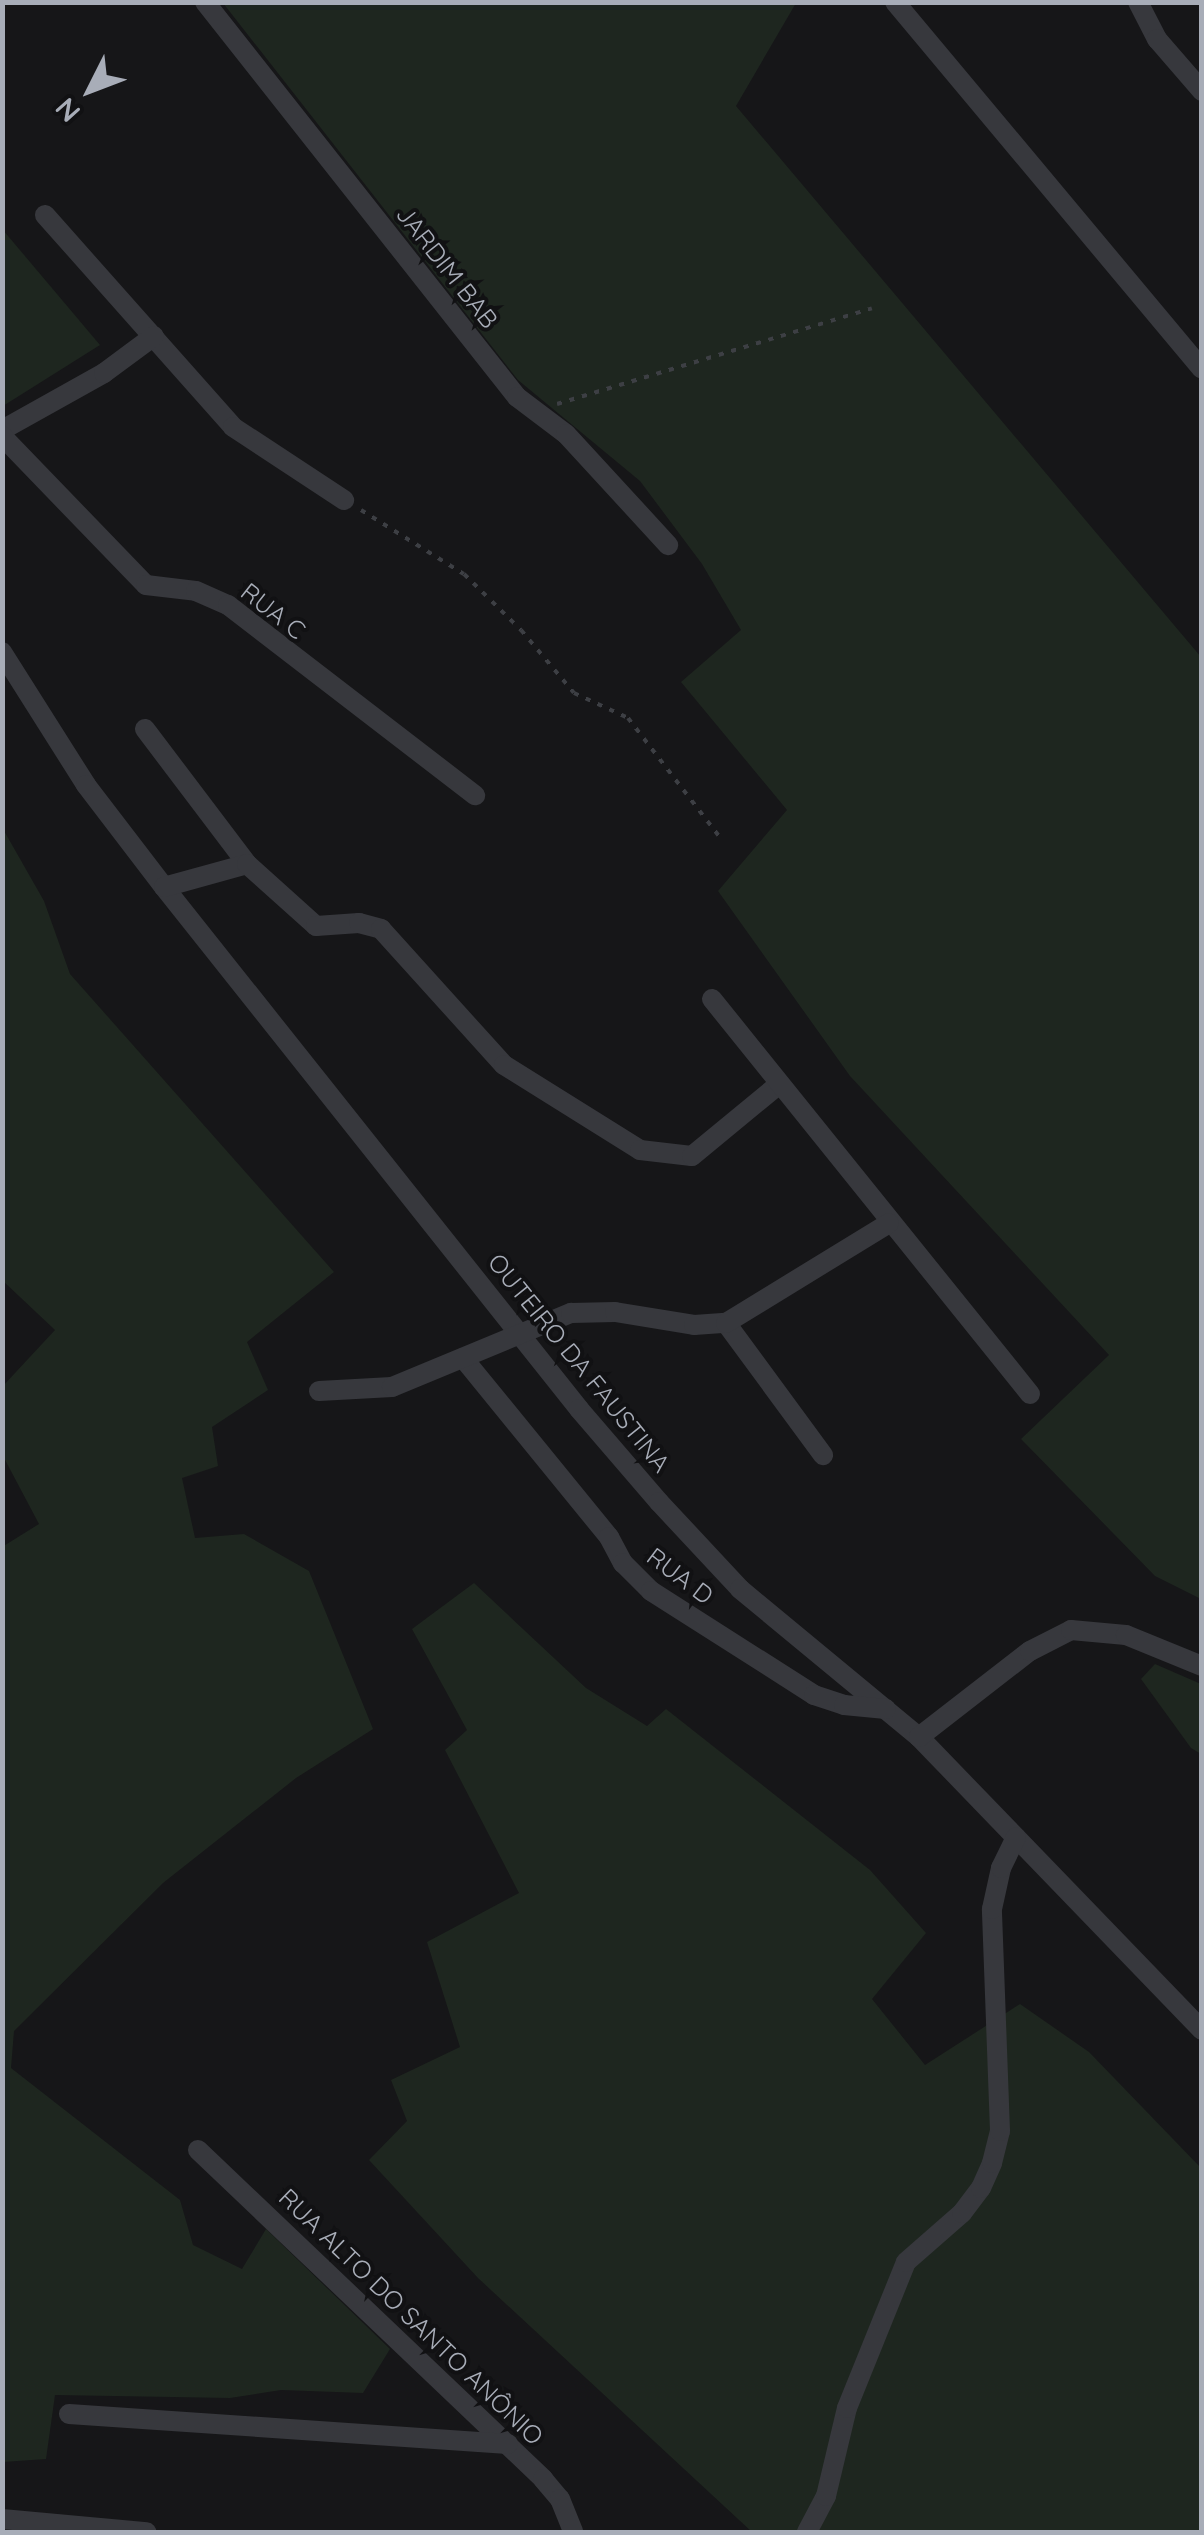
<!DOCTYPE html>
<html>
<head>
<meta charset="utf-8">
<style>
	body { margin:0 }
	#map { position:relative; width:1204px; height:2535px; overflow:hidden; background:#161618; font-family:Quicksand,sans-serif }
	div>[style] { position:absolute }
	.green>* { inset:0; background:#1e261f }
	.path>* { height:4px; margin-top:-2px; transform-origin:0; background:repeating-linear-gradient(90deg,#3d3f44 0 5px,transparent 0 13px) }
	.minor>* { height:20px; margin:-10px; padding:0 10px; transform-origin:10px; border-radius:10px; background:#37383d }
	span { translate:-50% -50%; white-space:nowrap; text-align:center; line-height:1.15; -webkit-text-stroke:8px #111113; paint-order:stroke }
	.street-label { font-size:25px; color:#a8adb8 }
	.frame { position:absolute; inset:0; border:5px solid #a8adb8; pointer-events:none }
	.north { position:absolute; left:40px; top:40px; width:100px; height:100px; -webkit-text-stroke:8px #111113; paint-order:stroke; rotate:228deg; font-size:28px; font-weight:700; line-height:40px; text-align:center; color:#a8adb8 }
	.north::after { content:''; display:block; margin:auto; width:35px; height:45px; background:#a8adb8; clip-path:polygon(50% 0,100% 100%,50% 72%,0 100%) }
</style>
</head>
<body>
<div id="map">
	<div class="green">
		<i style="clip-path:polygon(223px 3px,796px 3px,736px 106px,1201px 657px,1201px 1599px,1155px 1576px,1021px 1439px,1109px 1355px,850px 1076px,718px 891px,787px 810px,681px 682px,741px 630px,702px 564px,640px 481px,518px 380px)"></i>
		<i style="clip-path:polygon(3px 230px,100px 345px,3px 406px,2px 406px)"></i>
		<i style="clip-path:polygon(3px 829px,44px 901px,70px 974px,334px 1272px,247px 1342px,268px 1390px,212px 1427px,218px 1466px,182px 1478px,195px 1538px,244px 1534px,309px 1571px,373px 1729px,296px 1778px,163px 1883px,14px 2031px,11px 2068px,180px 2200px,193px 2245px,242px 2269px,266px 2229px,390px 2349px,363px 2393px,281px 2390px,230px 2398px,55px 2395px,46px 2459px,3px 2462px,2px 1547px,39px 1524px,3px 1456px,2px 1387px,55px 1330px,3px 1281px)"></i>
		<i style="clip-path:polygon(474px 1583px,586px 1688px,647px 1726px,666px 1709px,870px 1870px,926px 1933px,872px 1999px,925px 2065px,1020px 2004px,1089px 2052px,1201px 2168px,1201px 2532px,752px 2532px,478px 2278px,369px 2160px,407px 2121px,391px 2080px,460px 2047px,427px 1942px,519px 1893px,445px 1750px,467px 1730px,412px 1629px)"></i>
		<i style="clip-path:polygon(1155px 1664px,1201px 1684px,1201px 1754px,1191px 1748px,1141px 1679px)"></i>
	</div>
	<div class="path">
		<i style="left:557px;top:404px;width:329px;rotate:-16.9deg"></i>
		<i style="left:361px;top:510px;width:121px;rotate:31.9deg"></i>
		<i style="left:464px;top:574px;width:80px;rotate:44.5deg"></i>
		<i style="left:521px;top:630px;width:82px;rotate:49.9deg"></i>
		<i style="left:574px;top:693px;width:60px;rotate:24.8deg"></i>
		<i style="left:628px;top:718px;width:154px;rotate:52.4deg"></i>
	</div>
	<div class="minor">
		<i style="left:205px;top:2px;width:503px;rotate:51.7deg"></i>
		<i style="left:517px;top:397px;width:61px;rotate:37.1deg"></i>
		<i style="left:566px;top:434px;width:151px;rotate:47.4deg"></i>
		<i style="left:895px;top:2px;width:478px;rotate:50.1deg"></i>
		<i style="left:1138px;top:2px;width:42px;rotate:62.8deg"></i>
		<i style="left:1157px;top:39px;width:69px;rotate:49.1deg"></i>
		<i style="left:45px;top:215px;width:283px;rotate:48.4deg"></i>
		<i style="left:233px;top:427px;width:133px;rotate:33.3deg"></i>
		<i style="left:2px;top:430px;width:117px;rotate:-29.2deg"></i>
		<i style="left:104px;top:373px;width:62px;rotate:-36.5deg"></i>
		<i style="left:2px;top:436px;width:207px;rotate:46deg"></i>
		<i style="left:146px;top:585px;width:50px;rotate:6.8deg"></i>
		<i style="left:196px;top:591px;width:35px;rotate:24deg"></i>
		<i style="left:228px;top:605px;width:312px;rotate:37.6deg"></i>
		<i style="left:2px;top:652px;width:157px;rotate:57.7deg"></i>
		<i style="left:86px;top:785px;width:128px;rotate:52.6deg"></i>
		<i style="left:164px;top:887px;width:667px;rotate:51.51deg"></i>
		<i style="left:579px;top:1409px;width:123px;rotate:49.3deg"></i>
		<i style="left:659px;top:1502px;width:119px;rotate:47deg"></i>
		<i style="left:740px;top:1589px;width:232px;rotate:39.6deg"></i>
		<i style="left:919px;top:1737px;width:407px;rotate:46deg"></i>
		<i style="left:145px;top:729px;width:169px;rotate:52.9deg"></i>
		<i style="left:164px;top:887px;width:86px;rotate:-15.5deg"></i>
		<i style="left:247px;top:864px;width:93px;rotate:41.9deg"></i>
		<i style="left:316px;top:926px;width:43px;rotate:-4deg"></i>
		<i style="left:359px;top:923px;width:23px;rotate:15deg"></i>
		<i style="left:381px;top:929px;width:183px;rotate:47.9deg"></i>
		<i style="left:504px;top:1065px;width:160px;rotate:32deg"></i>
		<i style="left:640px;top:1150px;width:52px;rotate:6.6deg"></i>
		<i style="left:692px;top:1156px;width:112px;rotate:-39.5deg"></i>
		<i style="left:712px;top:999px;width:507px;rotate:51.16deg"></i>
		<i style="left:726px;top:1323px;width:164px;rotate:53.7deg"></i>
		<i style="left:463px;top:1358px;width:231px;rotate:50.8deg"></i>
		<i style="left:609px;top:1537px;width:30px;rotate:62deg"></i>
		<i style="left:623px;top:1563px;width:40px;rotate:45deg"></i>
		<i style="left:651px;top:1591px;width:193px;rotate:32.5deg"></i>
		<i style="left:814px;top:1695px;width:32px;rotate:18deg"></i>
		<i style="left:844px;top:1705px;width:42px;rotate:5.4deg"></i>
		<i style="left:319px;top:1391px;width:73px;rotate:-3.1deg"></i>
		<i style="left:392px;top:1387px;width:194px;rotate:-22.5deg"></i>
		<i style="left:571px;top:1313px;width:44px;rotate:-1.3deg"></i>
		<i style="left:615px;top:1312px;width:80px;rotate:9.3deg"></i>
		<i style="left:694px;top:1325px;width:32px;rotate:-4deg"></i>
		<i style="left:726px;top:1323px;width:191px;rotate:-31.5deg"></i>
		<i style="left:919px;top:1737px;width:140px;rotate:-37.8deg"></i>
		<i style="left:1030px;top:1651px;width:46px;rotate:-27.1deg"></i>
		<i style="left:1071px;top:1630px;width:55px;rotate:5.2deg"></i>
		<i style="left:1126px;top:1635px;width:82px;rotate:22.2deg"></i>
		<i style="left:198px;top:2150px;width:477px;rotate:43.6deg"></i>
		<i style="left:543px;top:2479px;width:26px;rotate:50deg"></i>
		<i style="left:560px;top:2499px;width:35px;rotate:68deg"></i>
		<i style="left:69px;top:2414px;width:440px;rotate:3.9deg"></i>
		<i style="left:2px;top:2519px;width:145px;rotate:5.2deg"></i>
		<i style="left:807px;top:2532px;width:41px;rotate:-62.2deg"></i>
		<i style="left:826px;top:2496px;width:90px;rotate:-76.6deg"></i>
		<i style="left:847px;top:2408px;width:157px;rotate:-68deg"></i>
		<i style="left:906px;top:2262px;width:74px;rotate:-41.2deg"></i>
		<i style="left:962px;top:2213px;width:31px;rotate:-53deg"></i>
		<i style="left:981px;top:2188px;width:27px;rotate:-66deg"></i>
		<i style="left:992px;top:2163px;width:33px;rotate:-76deg"></i>
		<i style="left:1000px;top:2131px;width:222px;rotate:-92.1deg"></i>
		<i style="left:992px;top:1909px;width:42px;rotate:-77.6deg"></i>
		<i style="left:1001px;top:1868px;width:34px;rotate:-64deg"></i>
	</div>
	<div class="street-label">
		<span style="left:447px;top:267px;rotate:52deg">JARDIM BAB</span>
		<span style="left:273px;top:611px;rotate:38deg">RUA C</span>
		<span style="left:579px;top:1363px;rotate:51deg">OUTEIRO DA FAUSTINA</span>
		<span style="left:680px;top:1576px;rotate:37deg">RUA D</span>
		<span style="left:411px;top:2317px;rotate:44deg">RUA ALTO DO SANTO ANÔNIO</span>
	</div>
	<div class="frame"></div>
	<div class="north">N</div>
</div>
</body>
</html>
